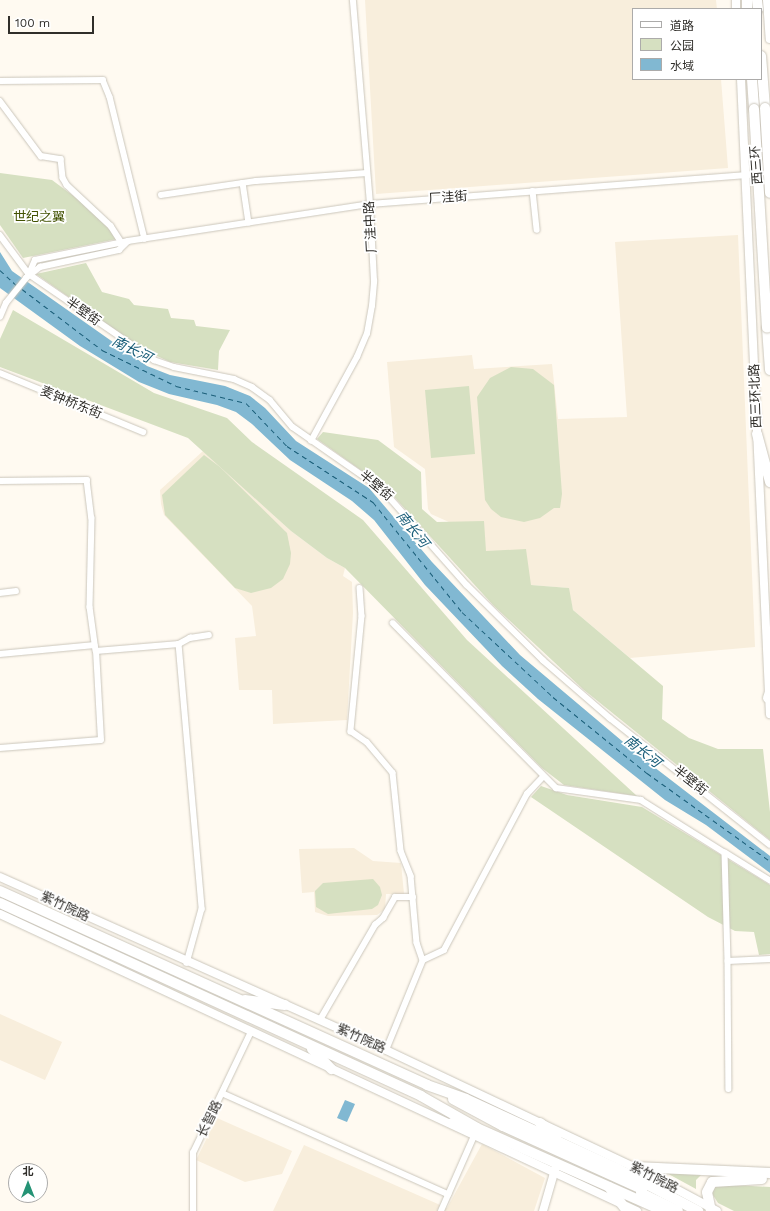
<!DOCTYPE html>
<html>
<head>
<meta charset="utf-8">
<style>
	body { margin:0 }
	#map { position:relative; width:770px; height:1211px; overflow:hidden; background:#fffaf1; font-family:"Work Sans","Noto Sans SC",sans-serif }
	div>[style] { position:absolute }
	.built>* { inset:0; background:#f8eedc }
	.green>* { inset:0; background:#d6e0c1 }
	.water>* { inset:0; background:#81b8d2 }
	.ferry>* { height:1px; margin-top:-0.5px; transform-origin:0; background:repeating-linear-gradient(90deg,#1a5e79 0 5px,transparent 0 9px) }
	.roads { filter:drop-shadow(0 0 1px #cbc6bb) drop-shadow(0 0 1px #cbc6bb) }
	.street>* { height:5.5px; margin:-2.75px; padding:0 2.75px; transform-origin:2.75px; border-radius:2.75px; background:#fff }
	.secondary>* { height:8px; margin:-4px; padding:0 4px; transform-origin:4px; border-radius:4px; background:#fff }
	.highway>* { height:10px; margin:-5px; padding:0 5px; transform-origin:5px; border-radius:5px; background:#fff }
	.bridges { filter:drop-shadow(0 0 1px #cbc6bb) drop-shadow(0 0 1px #cbc6bb) }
	.highway-bridge>* { height:10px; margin:-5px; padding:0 5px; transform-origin:5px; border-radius:5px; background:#fff }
	span { translate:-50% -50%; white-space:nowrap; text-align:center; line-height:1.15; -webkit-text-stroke:3.5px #fff; paint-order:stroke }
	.street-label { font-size:13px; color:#302e2a }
	.park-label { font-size:13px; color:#425202 }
	.water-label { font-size:14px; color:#1a5e79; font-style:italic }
	.legend { position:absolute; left:632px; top:8px; width:130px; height:72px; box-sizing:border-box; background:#fff; border:1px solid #acabaa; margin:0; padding:5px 7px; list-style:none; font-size:12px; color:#302e2a }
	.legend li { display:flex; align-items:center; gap:8px; height:20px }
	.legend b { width:20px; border:1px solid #acabaa }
	.north { position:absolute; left:8px; top:1163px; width:40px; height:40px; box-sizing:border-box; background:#fff; border:1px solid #acabaa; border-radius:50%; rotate:0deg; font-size:11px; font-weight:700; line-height:16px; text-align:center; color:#302e2a }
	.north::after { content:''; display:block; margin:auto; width:14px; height:18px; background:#249375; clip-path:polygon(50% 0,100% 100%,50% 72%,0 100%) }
	.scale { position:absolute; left:8px; top:16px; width:86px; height:18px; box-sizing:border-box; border:2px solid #302e2a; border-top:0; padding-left:5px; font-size:12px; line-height:14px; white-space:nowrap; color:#302e2a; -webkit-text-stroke:3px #fff; paint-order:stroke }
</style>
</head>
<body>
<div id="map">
	<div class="built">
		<i style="clip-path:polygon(365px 0,716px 0,717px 9px,633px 9px,633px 79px,721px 79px,728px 168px,376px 194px)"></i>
		<i style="clip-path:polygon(738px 235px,755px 647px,630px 658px,573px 610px,568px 588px,531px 585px,486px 551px,459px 522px,449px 522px,431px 514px,428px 509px,425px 469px,394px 447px,387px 362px,472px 355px,474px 369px,552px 364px,558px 419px,627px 417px,615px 242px)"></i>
		<i style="clip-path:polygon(203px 451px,291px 531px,327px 558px,345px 568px,343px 576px,352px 582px,353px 613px,347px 720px,273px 724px,272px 690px,239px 690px,235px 638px,256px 636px,252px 606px,164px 515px,161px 504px,160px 490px)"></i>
		<i style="clip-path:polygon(354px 848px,373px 861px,401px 863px,404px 894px,386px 894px,385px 909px,377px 915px,328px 916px,315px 912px,314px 892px,302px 893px,299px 849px)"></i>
		<i style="clip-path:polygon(0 1014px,62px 1042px,45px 1080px,0 1060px)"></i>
		<i style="clip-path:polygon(217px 1118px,292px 1151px,282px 1174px,245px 1182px,196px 1160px)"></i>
		<i style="clip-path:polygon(482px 1144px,545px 1178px,534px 1211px,273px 1211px,304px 1145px,447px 1208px)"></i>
	</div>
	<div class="green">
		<i style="clip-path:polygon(0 173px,52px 180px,114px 226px,117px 239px,23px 258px,0 225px)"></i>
		<i style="clip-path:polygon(86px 263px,102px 292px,129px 299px,134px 305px,168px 309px,171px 318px,194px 320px,196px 326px,230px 330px,219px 351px,218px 370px,170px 362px,144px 350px,36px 274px)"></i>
		<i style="clip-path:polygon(13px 310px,154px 393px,227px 418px,252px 442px,363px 520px,467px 640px,637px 796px,564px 785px,542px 768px,345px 568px,327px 558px,291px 531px,188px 438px,0 367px,0 339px)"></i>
		<i style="clip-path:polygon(511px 367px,533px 369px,554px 385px,562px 494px,560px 508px,554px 508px,540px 518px,524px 522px,501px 517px,491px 509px,485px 500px,477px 397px,490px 378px)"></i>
		<i style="clip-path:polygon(469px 386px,475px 454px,431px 458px,425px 390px)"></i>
		<i style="clip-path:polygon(323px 432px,378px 440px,421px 472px,422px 509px,437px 522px,484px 521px,486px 551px,526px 549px,531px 585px,569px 588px,573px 610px,663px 686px,662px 719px,689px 738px,718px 749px,763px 749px,770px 812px,770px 840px,584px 690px,493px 605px,386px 488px,317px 439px)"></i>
		<i style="clip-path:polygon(204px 455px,220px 467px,287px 533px,291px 553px,290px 564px,283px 579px,271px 588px,251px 593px,235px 588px,165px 515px,162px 495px)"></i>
		<i style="clip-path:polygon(541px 786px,567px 795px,642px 807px,770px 885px,770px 954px,759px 955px,754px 932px,735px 931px,708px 917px,531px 797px)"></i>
		<i style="clip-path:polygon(373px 879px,380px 887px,382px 895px,378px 905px,372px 909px,328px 914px,316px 907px,315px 891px,323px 883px)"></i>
		<i style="clip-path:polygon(663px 1171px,702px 1174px,696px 1180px,696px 1189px)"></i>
		<i style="clip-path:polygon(718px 1184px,770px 1187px,770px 1211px,734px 1211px,718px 1203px,711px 1192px)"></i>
	</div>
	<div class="water">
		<i style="clip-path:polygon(0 252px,12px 271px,147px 366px,170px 375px,225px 386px,250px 396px,265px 408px,296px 441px,369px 488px,432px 562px,520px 655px,641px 757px,770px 856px,770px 873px,706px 825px,665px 800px,538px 699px,502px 666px,425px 585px,374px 520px,352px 501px,290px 460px,252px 424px,236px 412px,217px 405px,169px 394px,139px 382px,80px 346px,0 288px)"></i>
		<i style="clip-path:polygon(345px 1100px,355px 1104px,347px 1122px,337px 1118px)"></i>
	</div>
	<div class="ferry">
		<i style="left:0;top:270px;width:23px;rotate:43deg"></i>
		<i style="left:22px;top:289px;width:101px;rotate:37.3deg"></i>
		<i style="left:102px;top:350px;width:82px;rotate:25.9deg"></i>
		<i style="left:176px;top:386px;width:72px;rotate:13.7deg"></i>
		<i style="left:246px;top:403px;width:59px;rotate:46.4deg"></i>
		<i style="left:287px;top:446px;width:103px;rotate:33.1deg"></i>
		<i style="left:373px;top:502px;width:141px;rotate:51deg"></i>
		<i style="left:462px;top:612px;width:125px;rotate:43deg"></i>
		<i style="left:553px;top:697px;width:121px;rotate:39deg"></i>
		<i style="left:647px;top:773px;width:151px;rotate:35.6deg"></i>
	</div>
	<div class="roads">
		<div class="street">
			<i style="left:0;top:81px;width:103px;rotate:-0.6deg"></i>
			<i style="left:103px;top:80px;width:18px;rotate:68deg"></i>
			<i style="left:110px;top:97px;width:146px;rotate:76.2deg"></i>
			<i style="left:0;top:101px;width:69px;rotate:53.3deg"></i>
			<i style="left:41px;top:156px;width:20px;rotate:9deg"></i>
			<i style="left:61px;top:159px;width:19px;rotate:84deg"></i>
			<i style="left:63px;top:178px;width:8px;rotate:60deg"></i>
			<i style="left:67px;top:185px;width:60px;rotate:43deg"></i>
			<i style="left:111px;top:226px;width:20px;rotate:57deg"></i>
			<i style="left:243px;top:183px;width:40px;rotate:81.5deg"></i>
			<i style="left:533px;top:191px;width:39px;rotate:84deg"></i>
			<i style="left:161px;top:195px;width:96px;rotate:-8.4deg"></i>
			<i style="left:256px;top:181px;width:111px;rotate:-4.1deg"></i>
			<i style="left:0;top:235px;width:49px;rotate:53.4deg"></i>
			<i style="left:29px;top:274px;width:152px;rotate:34.5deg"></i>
			<i style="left:154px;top:360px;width:21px;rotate:19deg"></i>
			<i style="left:174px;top:367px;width:61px;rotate:11.3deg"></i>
			<i style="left:234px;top:379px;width:20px;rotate:24deg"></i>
			<i style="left:252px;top:387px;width:22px;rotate:36deg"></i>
			<i style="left:270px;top:400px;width:35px;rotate:50deg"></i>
			<i style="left:293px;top:427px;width:108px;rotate:34.9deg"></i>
			<i style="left:382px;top:489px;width:128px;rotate:48.5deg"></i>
			<i style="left:467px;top:585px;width:107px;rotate:44.6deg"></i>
			<i style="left:543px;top:660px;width:89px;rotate:40.9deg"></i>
			<i style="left:610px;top:718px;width:204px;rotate:38.4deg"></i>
			<i style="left:29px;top:274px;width:15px;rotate:-67deg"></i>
			<i style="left:35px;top:260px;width:95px;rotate:-11.5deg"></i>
			<i style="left:128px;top:241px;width:245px;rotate:-8.7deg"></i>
			<i style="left:370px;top:204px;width:391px;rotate:-4.4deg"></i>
			<i style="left:0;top:317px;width:15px;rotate:-67deg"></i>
			<i style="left:6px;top:303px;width:32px;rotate:-51deg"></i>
			<i style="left:26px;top:278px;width:18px;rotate:-38deg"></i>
			<i style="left:40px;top:267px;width:81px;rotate:-12.1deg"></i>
			<i style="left:119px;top:250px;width:11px;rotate:-45deg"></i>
			<i style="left:0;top:373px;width:155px;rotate:22.4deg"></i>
			<i style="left:311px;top:441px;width:96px;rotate:-61.3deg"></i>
			<i style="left:357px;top:357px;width:25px;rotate:-67deg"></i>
			<i style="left:367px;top:334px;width:28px;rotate:-80deg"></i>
			<i style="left:372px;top:306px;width:25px;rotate:-85deg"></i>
			<i style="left:374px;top:281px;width:77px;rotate:-93deg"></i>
			<i style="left:370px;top:204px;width:205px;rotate:-94.8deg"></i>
			<i style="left:0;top:481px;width:87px;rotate:-0.7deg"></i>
			<i style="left:87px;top:480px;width:38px;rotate:83deg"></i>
			<i style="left:92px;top:518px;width:89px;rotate:91.3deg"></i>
			<i style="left:90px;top:607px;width:44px;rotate:82.2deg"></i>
			<i style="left:360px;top:588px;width:28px;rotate:86deg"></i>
			<i style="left:362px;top:616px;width:116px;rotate:95.5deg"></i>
			<i style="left:351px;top:731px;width:19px;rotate:35deg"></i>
			<i style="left:367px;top:742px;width:40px;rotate:50deg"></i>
			<i style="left:393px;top:773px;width:78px;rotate:84.1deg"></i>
			<i style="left:401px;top:851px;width:27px;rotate:68deg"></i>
			<i style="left:411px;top:876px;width:67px;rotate:84.9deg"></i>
			<i style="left:417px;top:943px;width:18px;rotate:71deg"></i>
			<i style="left:0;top:593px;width:16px;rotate:-7deg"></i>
			<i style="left:393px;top:623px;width:232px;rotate:45.3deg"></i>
			<i style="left:556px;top:788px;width:86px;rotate:8deg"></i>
			<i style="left:641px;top:800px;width:99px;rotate:32.2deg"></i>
			<i style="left:179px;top:644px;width:13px;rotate:-29deg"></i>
			<i style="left:190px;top:638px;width:19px;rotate:-9deg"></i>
			<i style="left:0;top:654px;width:95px;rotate:-5.4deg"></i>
			<i style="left:0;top:748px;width:101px;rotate:-4.5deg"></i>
			<i style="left:101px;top:740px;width:89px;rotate:-93.2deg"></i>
			<i style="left:96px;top:651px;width:83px;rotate:-4.8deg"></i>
			<i style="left:179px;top:644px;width:266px;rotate:85deg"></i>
			<i style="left:202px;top:909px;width:56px;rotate:105.5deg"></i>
			<i style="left:770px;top:881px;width:53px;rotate:-148.1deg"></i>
			<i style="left:725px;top:853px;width:108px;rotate:88.4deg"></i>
			<i style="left:728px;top:961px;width:42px;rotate:-2.7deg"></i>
			<i style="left:728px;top:961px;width:128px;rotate:89.6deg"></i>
			<i style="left:320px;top:1020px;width:110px;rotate:-59.9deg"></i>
			<i style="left:375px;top:925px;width:11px;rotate:-41deg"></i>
			<i style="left:383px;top:918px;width:24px;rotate:-60deg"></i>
			<i style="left:395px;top:897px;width:18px"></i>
			<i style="left:386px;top:1050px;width:97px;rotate:-67.7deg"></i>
			<i style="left:423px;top:960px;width:23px;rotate:-25deg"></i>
			<i style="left:444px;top:950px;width:177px;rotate:-62deg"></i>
			<i style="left:527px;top:794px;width:23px;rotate:-47deg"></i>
			<i style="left:222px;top:1093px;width:248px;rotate:24.1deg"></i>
			<i style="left:193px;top:1211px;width:58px;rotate:-90deg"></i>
			<i style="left:193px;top:1153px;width:134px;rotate:-64.4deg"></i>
			<i style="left:441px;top:1211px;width:84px;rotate:-66.2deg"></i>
		</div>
		<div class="secondary">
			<i style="left:736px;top:0;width:9px;rotate:90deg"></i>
			<i style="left:767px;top:0;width:39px;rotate:86deg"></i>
			<i style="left:741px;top:79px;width:636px;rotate:87.39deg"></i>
			<i style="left:0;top:877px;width:423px;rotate:24.1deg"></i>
			<i style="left:386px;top:1050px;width:290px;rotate:25.3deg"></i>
			<i style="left:648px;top:1174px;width:78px;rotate:28.2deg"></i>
			<i style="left:0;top:914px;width:703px;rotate:25deg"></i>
			<i style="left:543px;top:1211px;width:47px;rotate:-73.9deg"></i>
		</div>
		<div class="highway">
			<i style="left:747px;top:0;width:9px;rotate:90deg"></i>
			<i style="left:757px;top:0;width:9px;rotate:84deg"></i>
			<i style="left:761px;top:56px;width:52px;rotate:85.6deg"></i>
			<i style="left:752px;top:79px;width:30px;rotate:86deg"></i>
			<i style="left:767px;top:328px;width:42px;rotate:85.9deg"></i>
			<i style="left:757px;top:434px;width:50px;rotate:74.8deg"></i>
			<i style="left:768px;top:698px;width:6px;rotate:-72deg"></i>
			<i style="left:0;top:891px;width:469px;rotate:24.4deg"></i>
			<i style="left:427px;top:1085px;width:41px;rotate:19.7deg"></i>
			<i style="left:466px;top:1099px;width:165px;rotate:24.7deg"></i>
			<i style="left:616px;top:1168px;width:93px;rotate:27.7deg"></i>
			<i style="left:0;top:903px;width:463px;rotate:24.6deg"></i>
			<i style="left:421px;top:1096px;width:64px;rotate:29.7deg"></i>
			<i style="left:477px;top:1128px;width:204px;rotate:24deg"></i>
			<i style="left:245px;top:1000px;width:40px;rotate:7.1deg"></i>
			<i style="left:312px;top:1049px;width:28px;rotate:46deg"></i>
			<i style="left:453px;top:1099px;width:57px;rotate:28.4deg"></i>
			<i style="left:503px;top:1126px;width:153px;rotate:24.4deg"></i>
			<i style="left:452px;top:1123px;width:18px;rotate:9deg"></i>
			<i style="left:540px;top:1123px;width:21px;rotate:37deg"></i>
			<i style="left:635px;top:1167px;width:135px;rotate:2.5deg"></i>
			<i style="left:609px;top:1187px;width:30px;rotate:53deg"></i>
			<i style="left:641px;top:1193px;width:41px;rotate:25.9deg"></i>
			<i style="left:711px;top:1211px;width:19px;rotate:-102deg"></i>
			<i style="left:707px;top:1192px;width:11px;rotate:-63deg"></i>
			<i style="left:712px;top:1182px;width:50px;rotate:-3.4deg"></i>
		</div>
	</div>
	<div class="bridges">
		<div class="highway-bridge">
			<i style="left:765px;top:108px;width:85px;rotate:86.6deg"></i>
			<i style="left:754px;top:109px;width:219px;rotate:86.6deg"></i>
		</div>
	</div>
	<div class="street-label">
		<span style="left:757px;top:165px;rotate:-94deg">西三环</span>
		<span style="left:448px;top:198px;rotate:-4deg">厂洼街</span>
		<span style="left:371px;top:227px;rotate:-93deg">厂洼中路</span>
		<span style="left:83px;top:312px;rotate:35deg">半壁街</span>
		<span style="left:756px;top:396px;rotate:-92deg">西三环北路</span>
		<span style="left:71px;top:403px;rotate:22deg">麦钟桥东街</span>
		<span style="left:376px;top:486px;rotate:40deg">半壁街</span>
		<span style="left:690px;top:781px;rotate:38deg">半壁街</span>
		<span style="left:65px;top:907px;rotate:25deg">紫竹院路</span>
		<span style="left:361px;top:1039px;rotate:24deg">紫竹院路</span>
		<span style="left:210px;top:1119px;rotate:-64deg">长智路</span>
		<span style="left:654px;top:1178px;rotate:27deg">紫竹院路</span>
	</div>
	<div class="park-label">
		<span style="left:39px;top:217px">世纪之翼</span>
	</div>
	<div class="water-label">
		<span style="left:132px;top:349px;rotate:27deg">南长河</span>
		<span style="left:413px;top:529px;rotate:51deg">南长河</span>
		<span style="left:643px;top:751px;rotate:39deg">南长河</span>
	</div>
	<ul class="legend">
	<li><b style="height:5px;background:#fff"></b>道路</li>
	<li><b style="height:11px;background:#d6e0c1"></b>公园</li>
	<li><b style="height:11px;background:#81b8d2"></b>水域</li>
	</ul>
	<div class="north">北</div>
	<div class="scale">100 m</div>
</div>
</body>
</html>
